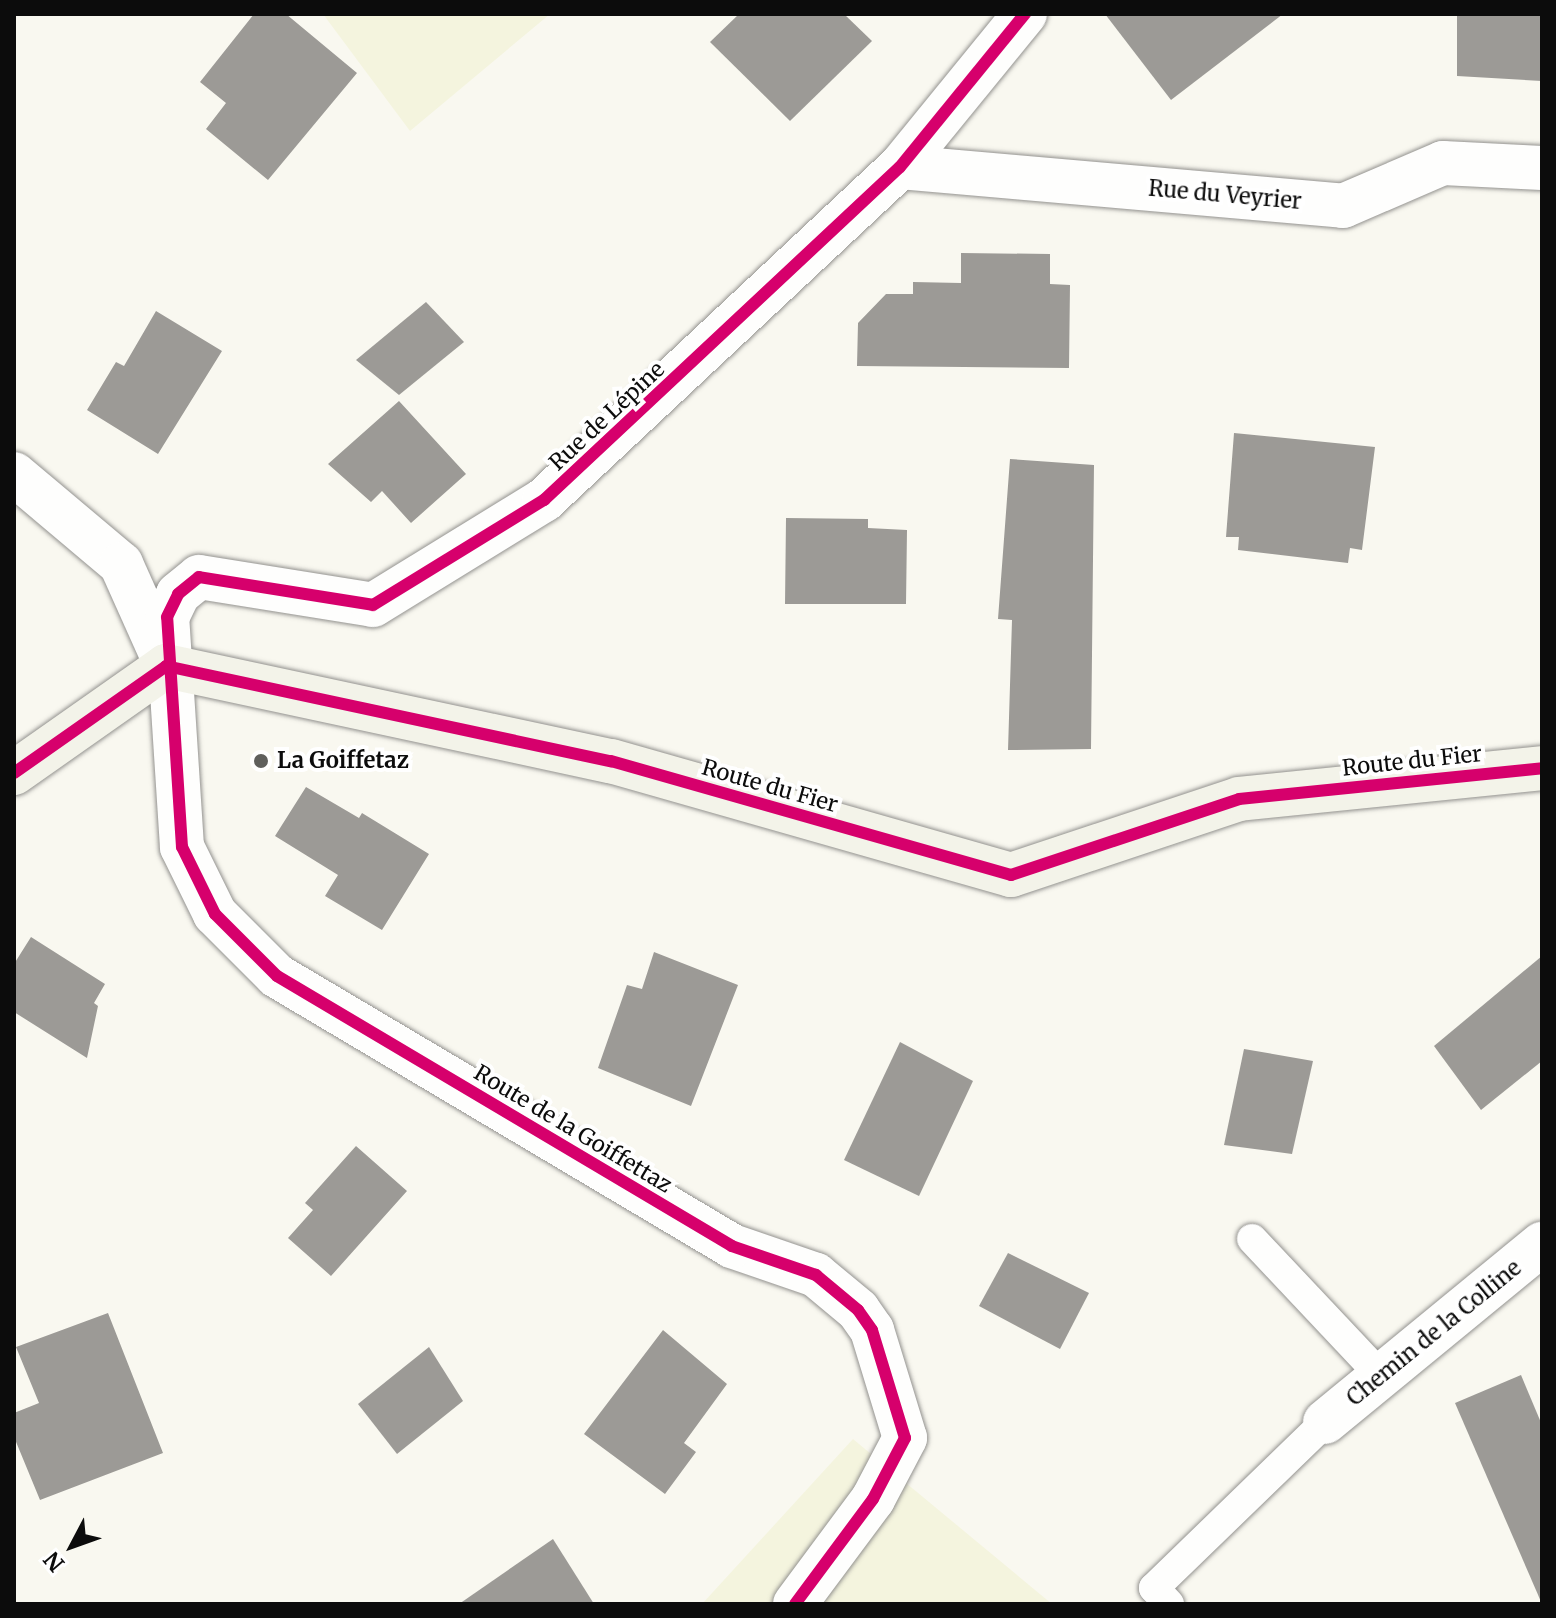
<!DOCTYPE html>
<html>
<head>
<meta charset="utf-8">
<style>
	body { margin:0 }
	#map { position:relative; width:1556px; height:1618px; overflow:hidden; background:#f9f8f0; font-family:Merriweather,serif }
	div>[style] { position:absolute }
	.farmland>* { inset:0; background:#f4f4de }
	.building>* { inset:0; background:#9c9a96 }
	.roads { filter:drop-shadow(0 0 2px #93928f) drop-shadow(0 0 2px #93928f) }
	.service>* { height:30px; margin:-15px; padding:0 15px; transform-origin:15px; border-radius:15px; background:#fefefd }
	.minor>* { height:44px; margin:-22px; padding:0 22px; transform-origin:22px; border-radius:22px; background:#fefefd }
	.secondary>* { height:44px; margin:-22px; padding:0 22px; transform-origin:22px; border-radius:22px; background:#f3f3e9 }
	.cycleway>* { height:12px; margin:-6px; padding:0 6px; transform-origin:6px; border-radius:6px; background:#d6006c }
	.dots>* { width:22px; height:22px; translate:-50% -50%; box-sizing:border-box; border:4px solid #fff; border-radius:50% }
	span { translate:-50% -50%; white-space:nowrap; text-align:center; line-height:1.15; -webkit-text-stroke:8px #fff; paint-order:stroke }
	.street-label { font-size:22px; color:#0c0c0c }
	.poi-label { font-size:22px; color:#0c0c0c; font-weight:700 }
	.left { translate:0 -50%; text-align:left }
	.frame { position:absolute; inset:0; border:16px solid #0c0c0c; pointer-events:none }
	.north { position:absolute; left:32px; top:1506px; width:80px; height:80px; -webkit-text-stroke:6px #fff; paint-order:stroke; rotate:229deg; font-size:22px; font-weight:700; line-height:32px; text-align:center; color:#0c0c0c }
	.north::after { content:''; display:block; margin:auto; width:28px; height:36px; background:#0c0c0c; clip-path:polygon(50% 0,100% 100%,50% 72%,0 100%) }
</style>
</head>
<body>
<div id="map">
	<div class="farmland">
		<i style="clip-path:polygon(323px 14px,550px 14px,410px 131px)"></i>
		<i style="clip-path:polygon(853px 1439px,1052px 1604px,702px 1604px)"></i>
	</div>
	<div class="building">
		<i style="clip-path:polygon(254px 14px,286px 14px,357px 73px,268px 180px,206px 129px,226px 103px,200px 82px)"></i>
		<i style="clip-path:polygon(739px 14px,844px 14px,872px 41px,790px 121px,710px 42px)"></i>
		<i style="clip-path:polygon(1105px 14px,1283px 14px,1171px 100px)"></i>
		<i style="clip-path:polygon(1457px 14px,1542px 14px,1542px 81px,1457px 76px)"></i>
		<i style="clip-path:polygon(961px 253px,1050px 254px,1050px 284px,1070px 285px,1069px 368px,857px 366px,858px 323px,886px 294px,913px 294px,913px 282px,961px 283px)"></i>
		<i style="clip-path:polygon(426px 302px,464px 342px,399px 395px,356px 360px)"></i>
		<i style="clip-path:polygon(156px 311px,222px 351px,158px 454px,87px 410px,116px 362px,124px 366px)"></i>
		<i style="clip-path:polygon(399px 401px,466px 474px,411px 523px,382px 491px,371px 502px,328px 464px)"></i>
		<i style="clip-path:polygon(1234px 433px,1375px 447px,1362px 550px,1350px 548px,1348px 563px,1238px 550px,1239px 537px,1226px 537px)"></i>
		<i style="clip-path:polygon(1010px 459px,1094px 465px,1091px 749px,1008px 750px,1012px 620px,998px 619px)"></i>
		<i style="clip-path:polygon(786px 518px,868px 519px,868px 528px,907px 530px,906px 604px,785px 604px)"></i>
		<i style="clip-path:polygon(306px 787px,359px 818px,362px 813px,429px 854px,382px 930px,325px 896px,338px 875px,275px 836px)"></i>
		<i style="clip-path:polygon(31px 937px,105px 984px,94px 1003px,98px 1006px,87px 1058px,14px 1012px,14px 964px)"></i>
		<i style="clip-path:polygon(654px 952px,738px 985px,691px 1106px,598px 1068px,627px 985px,642px 989px)"></i>
		<i style="clip-path:polygon(1542px 956px,1542px 1061px,1481px 1110px,1434px 1046px)"></i>
		<i style="clip-path:polygon(900px 1042px,973px 1081px,919px 1196px,844px 1160px)"></i>
		<i style="clip-path:polygon(1244px 1049px,1313px 1061px,1292px 1154px,1224px 1145px)"></i>
		<i style="clip-path:polygon(356px 1146px,407px 1191px,331px 1276px,288px 1238px,313px 1210px,305px 1203px)"></i>
		<i style="clip-path:polygon(1008px 1253px,1089px 1293px,1060px 1349px,979px 1306px)"></i>
		<i style="clip-path:polygon(108px 1313px,163px 1453px,40px 1500px,14px 1437px,14px 1413px,39px 1403px,16px 1347px)"></i>
		<i style="clip-path:polygon(663px 1330px,727px 1384px,684px 1443px,696px 1452px,665px 1494px,584px 1434px)"></i>
		<i style="clip-path:polygon(429px 1347px,463px 1401px,397px 1454px,358px 1404px)"></i>
		<i style="clip-path:polygon(1521px 1375px,1542px 1425px,1542px 1604px,1455px 1403px)"></i>
		<i style="clip-path:polygon(553px 1539px,594px 1604px,459px 1604px)"></i>
	</div>
	<div class="roads">
		<div class="service">
			<i style="left:1252px;top:1239px;width:188px;rotate:46.7deg"></i>
			<i style="left:1169px;top:1604px;width:22px;rotate:-133deg"></i>
			<i style="left:1154px;top:1588px;width:238px;rotate:-44.1deg"></i>
		</div>
		<div class="minor">
			<i style="left:900px;top:167px;width:445px;rotate:5deg"></i>
			<i style="left:1343px;top:206px;width:109px;rotate:-23.3deg"></i>
			<i style="left:1443px;top:163px;width:99px;rotate:2.9deg"></i>
			<i style="left:14px;top:474px;width:140px;rotate:40.1deg"></i>
			<i style="left:121px;top:564px;width:105px;rotate:65.9deg"></i>
			<i style="left:1325px;top:1422px;width:281px;rotate:-39.4deg"></i>
			<i style="left:795px;top:1604px;width:131px;rotate:-53.4deg"></i>
			<i style="left:873px;top:1499px;width:69px;rotate:-62.3deg"></i>
			<i style="left:905px;top:1438px;width:113px;rotate:-107deg"></i>
			<i style="left:872px;top:1330px;width:24px;rotate:-125deg"></i>
			<i style="left:858px;top:1310px;width:55px;rotate:-140.2deg"></i>
			<i style="left:816px;top:1275px;width:89px;rotate:-161deg"></i>
			<i style="left:732px;top:1246px;width:529px;rotate:-149.31deg"></i>
			<i style="left:277px;top:976px;width:88px;rotate:-135deg"></i>
			<i style="left:215px;top:914px;width:75px;rotate:-116.2deg"></i>
			<i style="left:182px;top:847px;width:230px;rotate:-93.7deg"></i>
			<i style="left:167px;top:617px;width:25px;rotate:-64deg"></i>
			<i style="left:178px;top:594px;width:27px;rotate:-39deg"></i>
			<i style="left:199px;top:577px;width:176px;rotate:9.1deg"></i>
			<i style="left:373px;top:605px;width:201px;rotate:-31.6deg"></i>
			<i style="left:544px;top:500px;width:487px;rotate:-43.1deg"></i>
			<i style="left:900px;top:167px;width:198px;rotate:-50.8deg"></i>
		</div>
		<div class="secondary">
			<i style="left:14px;top:773px;width:186px;rotate:-35.1deg"></i>
			<i style="left:166px;top:666px;width:455px;rotate:12.1deg"></i>
			<i style="left:611px;top:761px;width:416px;rotate:15.9deg"></i>
			<i style="left:1011px;top:875px;width:240px;rotate:-18.4deg"></i>
			<i style="left:1239px;top:799px;width:305px;rotate:-5.8deg"></i>
		</div>
	</div>
	<div class="cycleway">
		<i style="left:14px;top:773px;width:186px;rotate:-35.1deg"></i>
		<i style="left:166px;top:666px;width:455px;rotate:12.1deg"></i>
		<i style="left:611px;top:761px;width:416px;rotate:15.9deg"></i>
		<i style="left:1011px;top:875px;width:240px;rotate:-18.4deg"></i>
		<i style="left:1239px;top:799px;width:305px;rotate:-5.8deg"></i>
		<i style="left:795px;top:1604px;width:131px;rotate:-53.4deg"></i>
		<i style="left:873px;top:1499px;width:69px;rotate:-62.3deg"></i>
		<i style="left:905px;top:1438px;width:113px;rotate:-107deg"></i>
		<i style="left:872px;top:1330px;width:24px;rotate:-125deg"></i>
		<i style="left:858px;top:1310px;width:55px;rotate:-140.2deg"></i>
		<i style="left:816px;top:1275px;width:89px;rotate:-161deg"></i>
		<i style="left:732px;top:1246px;width:529px;rotate:-149.31deg"></i>
		<i style="left:277px;top:976px;width:88px;rotate:-135deg"></i>
		<i style="left:215px;top:914px;width:75px;rotate:-116.2deg"></i>
		<i style="left:182px;top:847px;width:230px;rotate:-93.7deg"></i>
		<i style="left:167px;top:617px;width:25px;rotate:-64deg"></i>
		<i style="left:178px;top:594px;width:27px;rotate:-39deg"></i>
		<i style="left:199px;top:577px;width:176px;rotate:9.1deg"></i>
		<i style="left:373px;top:605px;width:201px;rotate:-31.6deg"></i>
		<i style="left:544px;top:500px;width:487px;rotate:-43.1deg"></i>
		<i style="left:900px;top:167px;width:198px;rotate:-50.8deg"></i>
	</div>
	<div class="dots">
		<i style="left:261px;top:761px;background:#5f5f5c"></i>
	</div>
	<div class="street-label">
		<span style="left:1225px;top:195px;rotate:5deg">Rue du Veyrier</span>
		<span style="left:607px;top:416px;rotate:-43deg">Rue de Lépine</span>
		<span style="left:1412px;top:761px;rotate:-6deg">Route du Fier</span>
		<span style="left:770px;top:786px;rotate:16deg">Route du Fier</span>
		<span style="left:573px;top:1129px;rotate:31deg">Route de la Goiffettaz</span>
		<span style="left:1434px;top:1333px;rotate:-39deg">Chemin de la Colline</span>
	</div>
	<div class="poi-label">
		<span class="left" style="left:277px;top:761px">La Goiffetaz</span>
	</div>
	<div class="frame"></div>
	<div class="north">N</div>
</div>
</body>
</html>
